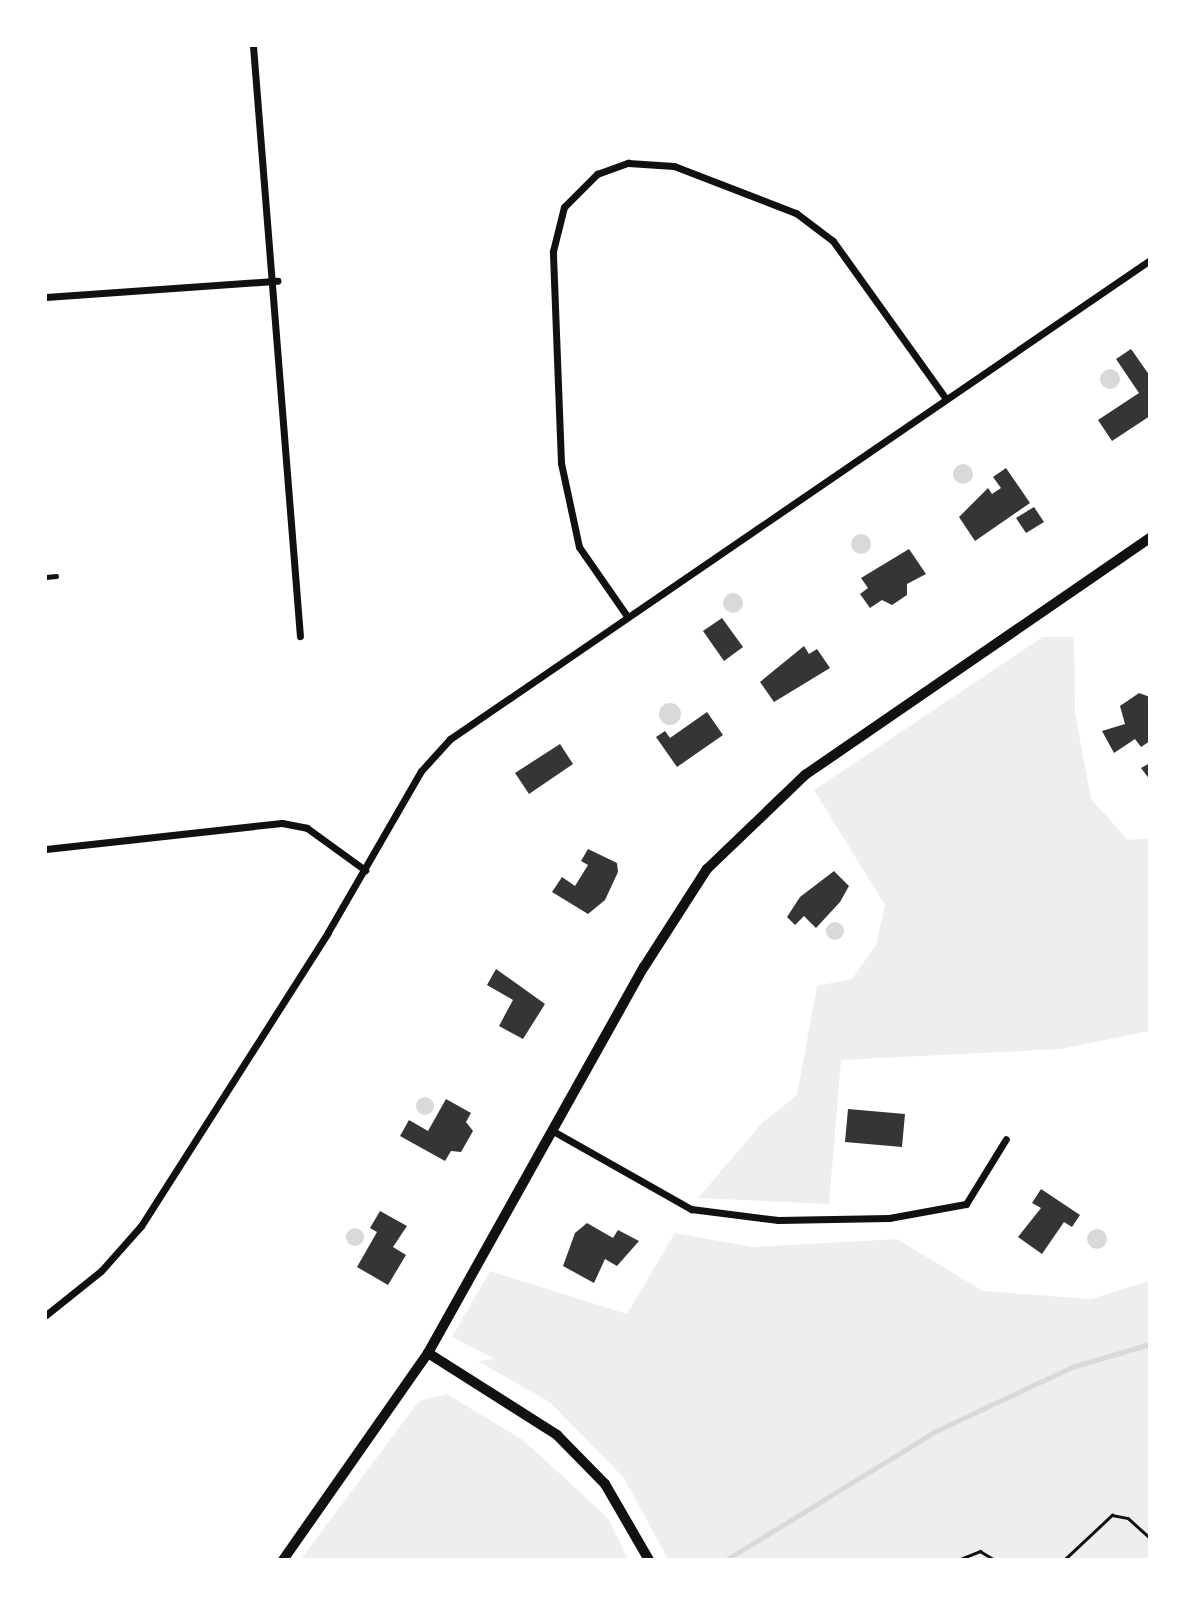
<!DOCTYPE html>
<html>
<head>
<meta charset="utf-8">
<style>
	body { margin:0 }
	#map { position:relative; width:1195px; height:1605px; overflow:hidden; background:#fff; font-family:Quicksand,sans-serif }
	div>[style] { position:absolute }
	.green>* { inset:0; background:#eee }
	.water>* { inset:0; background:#d9d9d9 }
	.round { border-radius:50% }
	.stream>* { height:4.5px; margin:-2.25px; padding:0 2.25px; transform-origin:2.25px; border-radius:2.25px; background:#d9d9d9 }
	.building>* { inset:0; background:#353535 }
	.path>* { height:2.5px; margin:-1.25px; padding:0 1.25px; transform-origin:1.25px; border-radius:1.25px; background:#111 }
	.service>* { height:4.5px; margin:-2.25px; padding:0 2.25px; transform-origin:2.25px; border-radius:2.25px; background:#111 }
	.minor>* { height:7px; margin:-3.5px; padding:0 3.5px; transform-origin:3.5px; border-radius:3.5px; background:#111 }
	.tertiary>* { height:10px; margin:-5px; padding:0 5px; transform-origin:5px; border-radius:5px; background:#111 }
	span { translate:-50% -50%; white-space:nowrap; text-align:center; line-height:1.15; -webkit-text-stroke:5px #fff; paint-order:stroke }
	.frame { position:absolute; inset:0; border:47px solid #fff; pointer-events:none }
</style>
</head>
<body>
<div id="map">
	<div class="green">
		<i style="clip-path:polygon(1043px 637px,1074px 637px,1075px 712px,1091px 799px,1128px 840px,1149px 838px,1149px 1031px,1061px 1049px,841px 1060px,829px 1204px,698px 1198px,762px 1123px,797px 1095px,817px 986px,852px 979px,876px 945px,885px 905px,814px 790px)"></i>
		<i style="clip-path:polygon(675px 1233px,753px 1247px,897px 1239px,983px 1291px,1091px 1299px,1149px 1281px,1149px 1559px,668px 1559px,624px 1478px,551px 1403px,478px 1361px,495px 1359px,452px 1337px,490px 1271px,627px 1314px)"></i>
		<i style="clip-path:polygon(447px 1394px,523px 1440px,607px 1517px,628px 1559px,301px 1559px,419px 1401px)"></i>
	</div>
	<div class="water">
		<i class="round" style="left:1100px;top:369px;width:20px;height:20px"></i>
		<i class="round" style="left:953px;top:464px;width:20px;height:20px"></i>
		<i class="round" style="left:851px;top:534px;width:20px;height:20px"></i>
		<i class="round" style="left:723px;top:593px;width:20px;height:20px"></i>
		<i class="round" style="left:659px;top:703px;width:22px;height:22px"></i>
		<i class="round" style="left:826px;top:922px;width:18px;height:18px"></i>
		<i class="round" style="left:416px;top:1097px;width:18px;height:18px"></i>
		<i class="round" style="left:346px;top:1228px;width:18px;height:18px"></i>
		<i class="round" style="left:1087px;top:1229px;width:20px;height:20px"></i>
	</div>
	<div class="stream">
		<i style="left:726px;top:1560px;width:246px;rotate:-31.6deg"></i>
		<i style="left:936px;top:1431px;width:150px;rotate:-25.2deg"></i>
		<i style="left:1072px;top:1367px;width:81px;rotate:-16.4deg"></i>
	</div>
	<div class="building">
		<i style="clip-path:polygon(1131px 349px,1150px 376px,1150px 416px,1112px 441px,1098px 420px,1139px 393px,1116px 359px)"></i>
		<i style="clip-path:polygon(1006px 468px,1030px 503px,975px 541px,959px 517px,988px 488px,992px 494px,1001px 488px,993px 477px)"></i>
		<i style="clip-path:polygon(1034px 507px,1044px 522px,1026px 533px,1016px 518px)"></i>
		<i style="clip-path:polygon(909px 549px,926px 574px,907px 584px,907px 595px,892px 605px,882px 600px,870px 608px,860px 594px,868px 588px,861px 578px)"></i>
		<i style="clip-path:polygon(722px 618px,743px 647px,724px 661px,703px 631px)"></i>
		<i style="clip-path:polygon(804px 646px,809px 654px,817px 649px,830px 668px,774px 702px,760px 682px)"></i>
		<i style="clip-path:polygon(1139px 693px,1150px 697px,1150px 741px,1141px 747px,1135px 739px,1114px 753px,1102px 731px,1125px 724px,1120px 706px)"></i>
		<i style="clip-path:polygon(707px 712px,723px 735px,677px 767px,656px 737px,665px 731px,670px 738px)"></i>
		<i style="clip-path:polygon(560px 744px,573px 764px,529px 794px,515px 773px)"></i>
		<i style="clip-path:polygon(1150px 763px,1150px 780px,1141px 768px)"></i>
		<i style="clip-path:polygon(588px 849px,617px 863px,618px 872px,605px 900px,588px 914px,552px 892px,562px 877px,575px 886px,588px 865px,581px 861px)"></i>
		<i style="clip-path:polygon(834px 871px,849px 886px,840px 902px,816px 928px,804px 916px,795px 925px,787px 917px,800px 897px)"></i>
		<i style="clip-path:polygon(496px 969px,545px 1004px,523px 1039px,499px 1026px,513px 1000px,487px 985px)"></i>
		<i style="clip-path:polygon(446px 1099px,471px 1113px,466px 1122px,473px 1131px,461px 1152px,451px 1151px,445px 1161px,400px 1136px,409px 1120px,428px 1131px)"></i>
		<i style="clip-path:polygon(848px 1109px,905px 1114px,902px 1147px,845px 1142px)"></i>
		<i style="clip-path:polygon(1041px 1189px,1080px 1215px,1072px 1227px,1064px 1222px,1042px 1254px,1018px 1237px,1041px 1208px,1032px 1203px)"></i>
		<i style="clip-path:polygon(380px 1211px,407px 1226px,393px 1247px,406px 1255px,388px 1285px,357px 1267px,377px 1232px,370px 1228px)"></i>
		<i style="clip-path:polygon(587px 1223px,613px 1238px,618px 1230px,639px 1241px,617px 1266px,605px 1259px,594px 1283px,563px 1266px,575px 1233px)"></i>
	</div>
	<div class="path">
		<i style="left:958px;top:1560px;width:24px;rotate:-22deg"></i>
		<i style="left:980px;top:1551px;width:17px;rotate:31deg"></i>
		<i style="left:1064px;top:1560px;width:66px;rotate:-43.2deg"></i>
		<i style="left:1112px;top:1515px;width:16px;rotate:11deg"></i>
		<i style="left:1128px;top:1518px;width:30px;rotate:42deg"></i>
	</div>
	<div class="service">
		<i style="left:46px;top:577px;width:10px;rotate:-6deg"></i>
	</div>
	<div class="minor">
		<i style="left:253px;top:46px;width:592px;rotate:85.45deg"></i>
		<i style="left:46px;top:297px;width:232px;rotate:-4deg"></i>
		<i style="left:627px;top:616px;width:84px;rotate:-124.8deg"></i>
		<i style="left:579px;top:547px;width:86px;rotate:-102.1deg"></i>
		<i style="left:561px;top:463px;width:212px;rotate:-92.2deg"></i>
		<i style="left:553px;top:251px;width:45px;rotate:-76deg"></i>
		<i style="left:564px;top:207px;width:47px;rotate:-45deg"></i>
		<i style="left:597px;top:174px;width:33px;rotate:-20deg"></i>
		<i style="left:628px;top:163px;width:46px;rotate:3.7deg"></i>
		<i style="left:674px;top:166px;width:131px;rotate:21.1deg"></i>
		<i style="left:796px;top:213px;width:46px;rotate:37.1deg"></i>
		<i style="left:833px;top:241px;width:194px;rotate:54.4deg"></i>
		<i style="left:46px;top:849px;width:237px;rotate:-6.3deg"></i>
		<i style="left:282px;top:823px;width:25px;rotate:11deg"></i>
		<i style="left:307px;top:828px;width:72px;rotate:35.9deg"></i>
		<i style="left:553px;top:1131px;width:159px;rotate:29.5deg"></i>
		<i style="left:691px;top:1209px;width:88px;rotate:7.2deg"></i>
		<i style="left:778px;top:1220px;width:111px;rotate:-1deg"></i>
		<i style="left:889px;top:1218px;width:78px;rotate:-10.3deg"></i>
		<i style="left:966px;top:1204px;width:76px;rotate:-58.4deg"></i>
		<i style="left:46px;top:1315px;width:70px;rotate:-38.7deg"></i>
		<i style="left:101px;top:1271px;width:60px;rotate:-48.4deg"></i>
		<i style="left:141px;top:1226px;width:348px;rotate:-57.5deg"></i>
		<i style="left:328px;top:932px;width:186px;rotate:-60deg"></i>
		<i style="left:421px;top:771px;width:43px;rotate:-47.8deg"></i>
		<i style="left:450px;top:739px;width:848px;rotate:-34.38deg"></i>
	</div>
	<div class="tertiary">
		<i style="left:428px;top:1353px;width:153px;rotate:32.4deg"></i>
		<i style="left:557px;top:1435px;width:69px;rotate:45.6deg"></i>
		<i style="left:605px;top:1484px;width:88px;rotate:59.9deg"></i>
		<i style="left:283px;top:1560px;width:253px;rotate:-55deg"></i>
		<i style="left:428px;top:1353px;width:442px;rotate:-60.8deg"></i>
		<i style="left:644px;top:967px;width:117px;rotate:-57.3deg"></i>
		<i style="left:707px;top:869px;width:136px;rotate:-43.8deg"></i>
		<i style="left:805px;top:775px;width:419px;rotate:-34.5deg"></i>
	</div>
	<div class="frame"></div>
</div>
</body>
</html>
